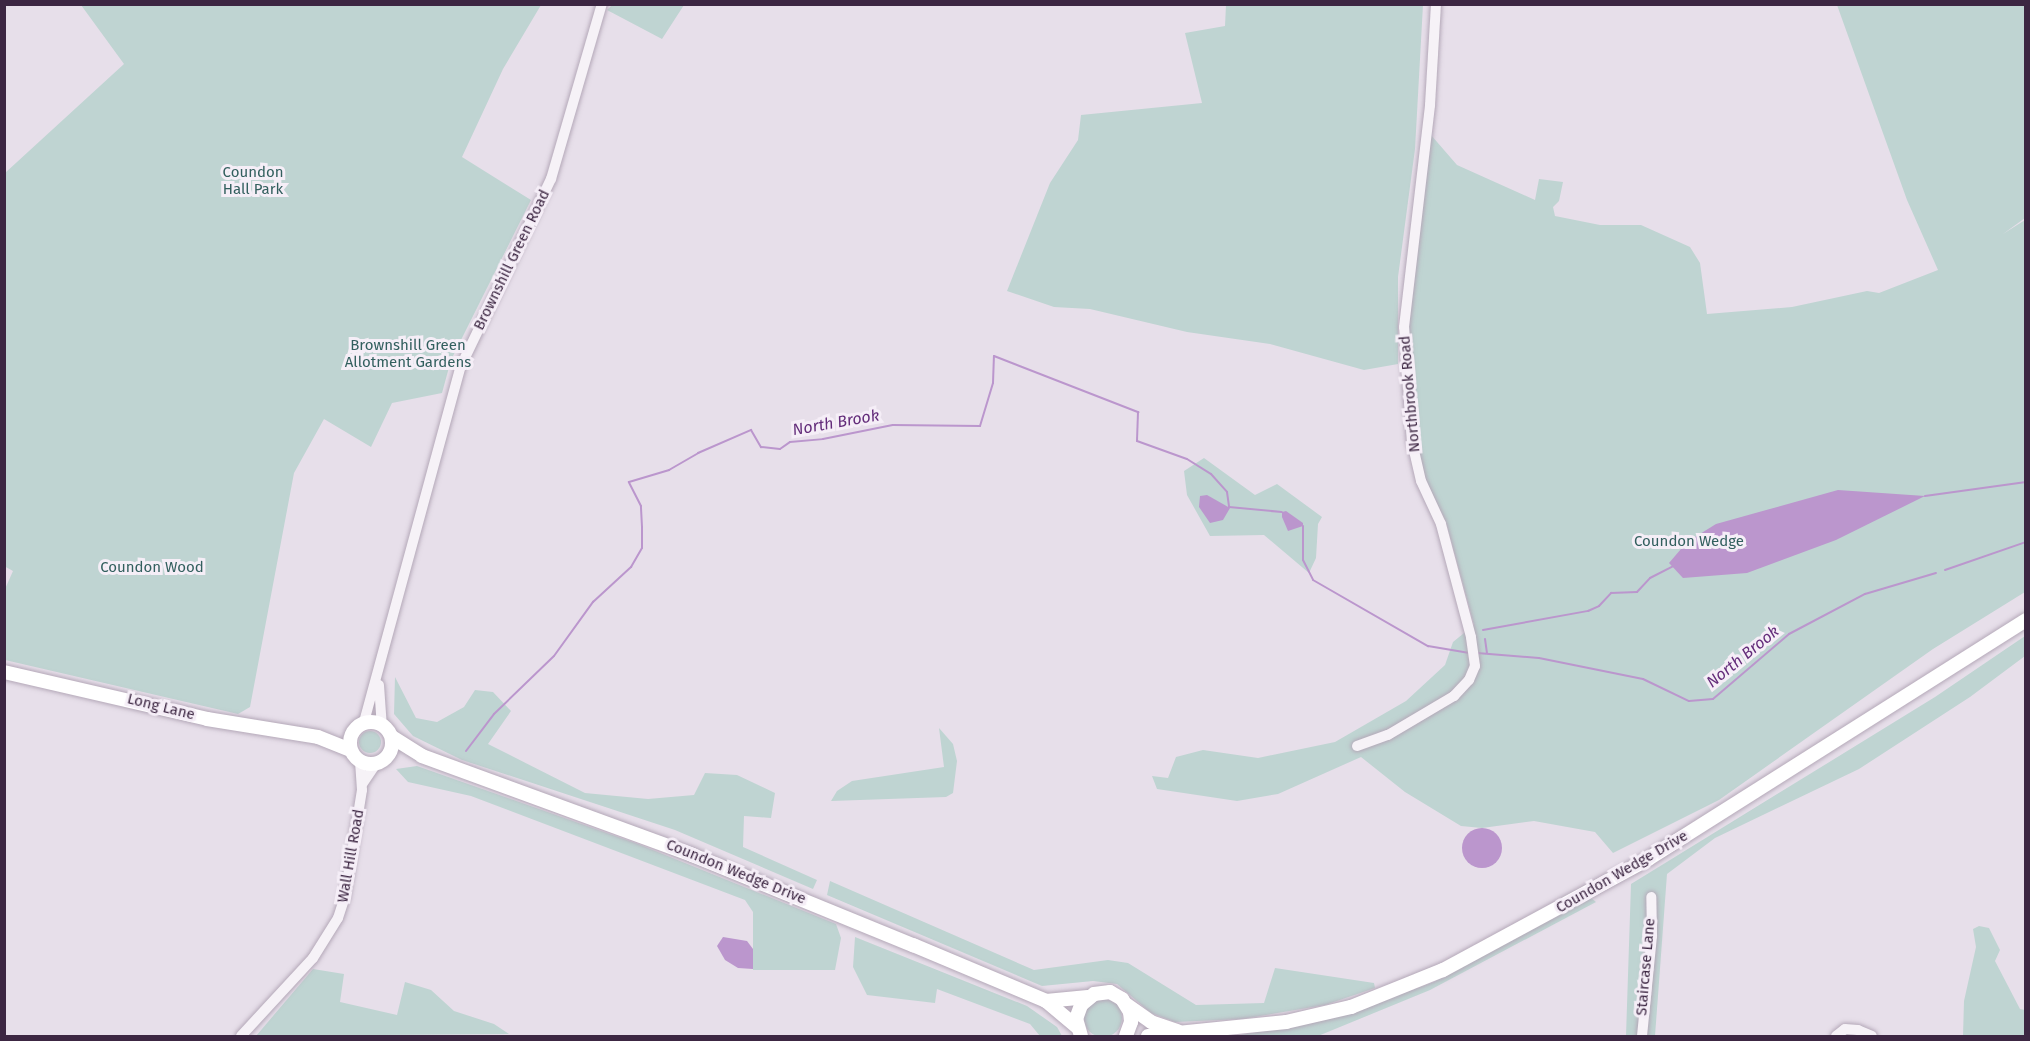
<!DOCTYPE html>
<html>
<head>
<meta charset="utf-8">
<style>
	body { margin:0 }
	#map { position:relative; width:2030px; height:1041px; overflow:hidden; background:#e7dfea; font-family:"Fira Sans",sans-serif }
	div>[style] { position:absolute }
	.green>* { inset:0; background:#bfd4d2 }
	.round { border-radius:50% }
	.water>* { inset:0; background:#bb96cd }
	.stream>* { height:2px; margin:-1px; padding:0 1px; transform-origin:1px; border-radius:1px; background:#bb96cd }
	.roads { filter:drop-shadow(0 0 2px #b4a8b8) drop-shadow(0 0 2px #b4a8b8) }
	.minor>* { height:10px; margin:-5px; padding:0 5px; transform-origin:5px; border-radius:5px; background:#f6f2f7 }
	.major>* { height:14px; margin:-7px; padding:0 7px; transform-origin:7px; border-radius:7px; background:#fff }
	.major>.ring { margin:-7px; padding:0; box-sizing:content-box; background:none; border:14px solid #fff; border-radius:50% }
	span { translate:-50% -50%; white-space:nowrap; text-align:center; line-height:1.15; -webkit-text-stroke:6px #f5eef7; paint-order:stroke }
	.park-label { font-size:15px; color:#325f5e }
	.street-label { font-size:15px; color:#3c2642 }
	.water-label { font-size:16px; color:#632c7a; font-style:italic }
	.frame { position:absolute; inset:0; border:6px solid #3c2642; pointer-events:none }
</style>
</head>
<body>
<div id="map">
	<div class="green">
		<i style="clip-path:polygon(81px 5px,541px 5px,503px 69px,462px 157px,531px 200px,451px 360px,442px 393px,392px 403px,371px 447px,324px 419px,294px 473px,250px 707px,238px 714px,5px 660px,5px 589px,13px 571px,4px 566px,5px 173px,124px 64px)"></i>
		<i style="clip-path:polygon(612px 5px,612px 4px,684px 5px,662px 39px,607px 10px)"></i>
		<i style="clip-path:polygon(1226px 5px,1423px 5px,1415px 149px,1398px 277px,1398px 364px,1364px 370px,1270px 344px,1187px 332px,1090px 309px,1054px 307px,1007px 291px,1050px 183px,1078px 140px,1081px 115px,1202px 103px,1185px 33px,1225px 26px)"></i>
		<i style="clip-path:polygon(1837px 5px,2025px 5px,2025px 218px,2003px 234px,2025px 220px,2025px 592px,1933px 649px,1719px 800px,1613px 853px,1595px 832px,1534px 821px,1482px 828px,1461px 826px,1405px 792px,1361px 757px,1278px 794px,1237px 801px,1157px 789px,1152px 776px,1168px 778px,1176px 757px,1203px 750px,1258px 758px,1335px 742px,1406px 701px,1445px 665px,1453px 642px,1474px 625px,1446px 522px,1425px 479px,1416px 441px,1409px 327px,1431px 135px,1457px 165px,1535px 200px,1539px 179px,1563px 182px,1559px 201px,1553px 207px,1555px 216px,1600px 225px,1641px 225px,1690px 247px,1700px 263px,1707px 314px,1792px 307px,1867px 291px,1879px 293px,1938px 270px,1907px 200px)"></i>
		<i style="clip-path:polygon(1204px 458px,1255px 495px,1277px 484px,1322px 517px,1318px 524px,1316px 558px,1309px 573px,1264px 535px,1210px 536px,1187px 495px,1184px 471px)"></i>
		<i style="clip-path:polygon(2025px 636px,2025px 656px,1970px 697px,1859px 769px,1715px 838px,1667px 874px,1655px 1036px,1626px 1036px,1631px 884px,1935px 697px)"></i>
		<i style="clip-path:polygon(395px 677px,416px 718px,437px 722px,464px 707px,475px 690px,493px 692px,511px 711px,488px 744px,585px 793px,648px 799px,694px 795px,705px 773px,737px 775px,775px 793px,771px 818px,744px 816px,743px 847px,817px 880px,813px 889px,675px 830px,462px 760px,413px 736px,394px 714px)"></i>
		<i style="clip-path:polygon(939px 728px,953px 744px,957px 761px,953px 793px,946px 797px,831px 801px,837px 791px,852px 781px,944px 767px)"></i>
		<i class="round" style="left:359px;top:731px;width:22px;height:22px"></i>
		<i style="clip-path:polygon(417px 766px,638px 844px,836px 924px,841px 938px,835px 970px,753px 970px,753px 912px,745px 900px,471px 796px,408px 782px,396px 769px)"></i>
		<i style="clip-path:polygon(830px 881px,1034px 970px,1108px 960px,1128px 963px,1196px 1005px,1264px 1003px,1275px 968px,1374px 983px,1375px 988px,1325px 1005px,1242px 1019px,1175px 1022px,1151px 1013px,1117px 984px,1093px 981px,1042px 986px,827px 895px)"></i>
		<i style="clip-path:polygon(1590px 897px,1596px 902px,1430px 990px,1318px 1036px,1236px 1036px,1352px 1012px,1434px 982px)"></i>
		<i style="clip-path:polygon(1979px 926px,1989px 928px,2000px 950px,1995px 961px,2020px 1009px,2025px 1010px,2025px 1036px,1963px 1036px,1964px 1001px,1976px 947px,1973px 929px)"></i>
		<i style="clip-path:polygon(855px 937px,1027px 1006px,1057px 1027px,1062px 1036px,1040px 1036px,1030px 1024px,937px 989px,935px 1003px,867px 995px,853px 967px)"></i>
		<i style="clip-path:polygon(313px 969px,344px 974px,340px 1002px,397px 1015px,405px 982px,431px 990px,454px 1011px,494px 1024px,509px 1034px,256px 1036px)"></i>
		<i class="round" style="left:1084px;top:999px;width:38px;height:38px"></i>
	</div>
	<div class="water">
		<i style="clip-path:polygon(1838px 490px,1925px 496px,1836px 540px,1747px 573px,1683px 578px,1669px 563px,1687px 542px,1716px 524px)"></i>
		<i style="clip-path:polygon(1207px 495px,1230px 508px,1223px 520px,1210px 523px,1199px 507px,1200px 496px)"></i>
		<i style="clip-path:polygon(1286px 511px,1303px 523px,1303px 526px,1288px 531px,1282px 517px,1282px 512px)"></i>
		<i class="round" style="left:1462px;top:828px;width:40px;height:40px"></i>
		<i style="clip-path:polygon(723px 937px,747px 941px,753px 949px,753px 969px,738px 968px,725px 960px,717px 946px)"></i>
	</div>
	<div class="stream">
		<i style="left:1925px;top:496px;width:102px;rotate:-7.9deg"></i>
		<i style="left:1303px;top:526px;width:34px;rotate:90deg"></i>
		<i style="left:1303px;top:560px;width:22px;rotate:63deg"></i>
		<i style="left:1313px;top:580px;width:133px;rotate:29.9deg"></i>
		<i style="left:1428px;top:646px;width:42px;rotate:9.7deg"></i>
		<i style="left:1945px;top:570px;width:86px;rotate:-19.1deg"></i>
		<i style="left:1483px;top:630px;width:107px;rotate:-10.3deg"></i>
		<i style="left:1588px;top:611px;width:12px;rotate:-24deg"></i>
		<i style="left:1599px;top:606px;width:18px;rotate:-47deg"></i>
		<i style="left:1611px;top:593px;width:26px;rotate:-2deg"></i>
		<i style="left:1637px;top:592px;width:19px;rotate:-47deg"></i>
		<i style="left:1650px;top:578px;width:25px;rotate:-27deg"></i>
		<i style="left:1485px;top:639px;width:14px;rotate:82deg"></i>
		<i style="left:1477px;top:653px;width:62px;rotate:4.6deg"></i>
		<i style="left:1539px;top:658px;width:106px;rotate:11.4deg"></i>
		<i style="left:1643px;top:679px;width:51px;rotate:25.6deg"></i>
		<i style="left:1689px;top:701px;width:24px;rotate:-5deg"></i>
		<i style="left:1713px;top:699px;width:100px;rotate:-40.5deg"></i>
		<i style="left:1789px;top:634px;width:86px;rotate:-27.8deg"></i>
		<i style="left:1865px;top:594px;width:74px;rotate:-16.5deg"></i>
		<i style="left:466px;top:751px;width:46px;rotate:-52.9deg"></i>
		<i style="left:494px;top:714px;width:83px;rotate:-44deg"></i>
		<i style="left:554px;top:656px;width:67px;rotate:-54.2deg"></i>
		<i style="left:593px;top:602px;width:52px;rotate:-42.6deg"></i>
		<i style="left:631px;top:567px;width:22px;rotate:-60deg"></i>
		<i style="left:642px;top:548px;width:21px;rotate:-90deg"></i>
		<i style="left:642px;top:527px;width:21px;rotate:-93deg"></i>
		<i style="left:641px;top:506px;width:27px;rotate:-117deg"></i>
		<i style="left:629px;top:482px;width:42px;rotate:-16.7deg"></i>
		<i style="left:669px;top:470px;width:34px;rotate:-30deg"></i>
		<i style="left:698px;top:453px;width:58px;rotate:-23.5deg"></i>
		<i style="left:751px;top:430px;width:20px;rotate:60deg"></i>
		<i style="left:761px;top:447px;width:19px;rotate:6deg"></i>
		<i style="left:780px;top:449px;width:12px;rotate:-35deg"></i>
		<i style="left:790px;top:442px;width:33px;rotate:-5deg"></i>
		<i style="left:823px;top:439px;width:71px;rotate:-11.3deg"></i>
		<i style="left:893px;top:425px;width:87px;rotate:0.7deg"></i>
		<i style="left:980px;top:426px;width:45px;rotate:-73.2deg"></i>
		<i style="left:993px;top:383px;width:27px;rotate:-88deg"></i>
		<i style="left:994px;top:356px;width:155px;rotate:21.3deg"></i>
		<i style="left:1138px;top:412px;width:29px;rotate:92deg"></i>
		<i style="left:1137px;top:441px;width:53px;rotate:19.8deg"></i>
		<i style="left:1187px;top:459px;width:28px;rotate:32deg"></i>
		<i style="left:1211px;top:474px;width:24px;rotate:48deg"></i>
		<i style="left:1227px;top:492px;width:15px;rotate:82deg"></i>
		<i style="left:1229px;top:507px;width:53px;rotate:5.4deg"></i>
	</div>
	<div class="roads">
		<div class="minor">
			<i style="left:379px;top:685px;width:39px;rotate:86deg"></i>
			<i style="left:364px;top:722px;width:367px;rotate:-74.8deg"></i>
			<i style="left:460px;top:368px;width:210px;rotate:-64.3deg"></i>
			<i style="left:551px;top:179px;width:182px;rotate:-73.8deg"></i>
			<i style="left:1357px;top:746px;width:33px;rotate:-20deg"></i>
			<i style="left:1388px;top:735px;width:77px;rotate:-30.6deg"></i>
			<i style="left:1454px;top:696px;width:22px;rotate:-47deg"></i>
			<i style="left:1469px;top:680px;width:15px;rotate:-67deg"></i>
			<i style="left:1475px;top:666px;width:29px;rotate:-98deg"></i>
			<i style="left:1471px;top:637px;width:117px;rotate:-104.9deg"></i>
			<i style="left:1441px;top:524px;width:47px;rotate:-114.9deg"></i>
			<i style="left:1421px;top:481px;width:39px;rotate:-103deg"></i>
			<i style="left:1412px;top:443px;width:116px;rotate:-93.9deg"></i>
			<i style="left:1404px;top:327px;width:224px;rotate:-83.3deg"></i>
			<i style="left:1430px;top:105px;width:101px;rotate:-86.6deg"></i>
			<i style="left:363px;top:783px;width:23px;rotate:-56deg"></i>
			<i style="left:241px;top:1036px;width:106px;rotate:-47.3deg"></i>
			<i style="left:313px;top:958px;width:47px;rotate:-58deg"></i>
			<i style="left:338px;top:918px;width:23px;rotate:-72deg"></i>
			<i style="left:345px;top:896px;width:107px;rotate:-80.9deg"></i>
			<i style="left:362px;top:790px;width:29px;rotate:-94deg"></i>
			<i style="left:1642px;top:1036px;width:100px;rotate:-84.3deg"></i>
			<i style="left:1652px;top:936px;width:39px;rotate:-91deg"></i>
			<i style="left:1836px;top:1036px;width:11px;rotate:-38deg"></i>
			<i style="left:1845px;top:1029px;width:13px;rotate:4deg"></i>
			<i style="left:1858px;top:1030px;width:15px;rotate:23deg"></i>
		</div>
		<div class="major">
			<i style="left:4px;top:672px;width:208px;rotate:13deg"></i>
			<i style="left:207px;top:719px;width:112px;rotate:9.2deg"></i>
			<i style="left:318px;top:737px;width:35px;rotate:22deg"></i>
			<i class="ring" style="left:350px;top:722px;width:28px;height:28px"></i>
			<i style="left:392px;top:737px;width:36px;rotate:32deg"></i>
			<i style="left:422px;top:756px;width:288px;rotate:20.1deg"></i>
			<i style="left:692px;top:855px;width:239px;rotate:22.2deg"></i>
			<i style="left:913px;top:945px;width:144px;rotate:22.8deg"></i>
			<i style="left:1046px;top:1001px;width:40px;rotate:40deg"></i>
			<i style="left:1046px;top:1001px;width:42px;rotate:-5.4deg"></i>
			<i style="left:1127px;top:1005px;width:29px;rotate:35deg"></i>
			<i style="left:1151px;top:1022px;width:28px;rotate:19deg"></i>
			<i style="left:1081px;top:1036px;width:18px;rotate:-106deg"></i>
			<i style="left:1076px;top:1019px;width:15px;rotate:-70deg"></i>
			<i style="left:1081px;top:1005px;width:17px;rotate:-40deg"></i>
			<i style="left:1094px;top:994px;width:16px;rotate:-7deg"></i>
			<i style="left:1110px;top:992px;width:14px;rotate:30deg"></i>
			<i style="left:1122px;top:999px;width:15px;rotate:58deg"></i>
			<i style="left:1130px;top:1012px;width:10px;rotate:84deg"></i>
			<i style="left:1131px;top:1022px;width:15px;rotate:110deg"></i>
			<i style="left:1148px;top:1036px;width:139px;rotate:-5.8deg"></i>
			<i style="left:1286px;top:1022px;width:67px;rotate:-13deg"></i>
			<i style="left:1351px;top:1007px;width:99px;rotate:-21.9deg"></i>
			<i style="left:1443px;top:970px;width:233px;rotate:-28.4deg"></i>
			<i style="left:1648px;top:859px;width:447px;rotate:-32.3deg"></i>
		</div>
	</div>
	<div class="park-label">
		<span style="left:253px;top:181px">Coundon<br>Hall Park</span>
		<span style="left:408px;top:354px">Brownshill Green<br>Allotment Gardens</span>
		<span style="left:1689px;top:542px">Coundon Wedge</span>
		<span style="left:152px;top:568px">Coundon Wood</span>
	</div>
	<div class="street-label">
		<span style="left:512px;top:260px;rotate:-64deg">Brownshill Green Road</span>
		<span style="left:1410px;top:394px;rotate:-95deg">Northbrook Road</span>
		<span style="left:161px;top:707px;rotate:14deg">Long Lane</span>
		<span style="left:351px;top:856px;rotate:-80deg">Wall Hill Road</span>
		<span style="left:736px;top:872px;rotate:22deg">Coundon Wedge Drive</span>
		<span style="left:1622px;top:872px;rotate:-30deg">Coundon Wedge Drive</span>
		<span style="left:1646px;top:967px;rotate:-85deg">Staircase Lane</span>
	</div>
	<div class="water-label">
		<span style="left:836px;top:423px;rotate:-10deg">North Brook</span>
		<span style="left:1743px;top:657px;rotate:-39deg">North Brook</span>
	</div>
	<div class="frame"></div>
</div>
</body>
</html>
